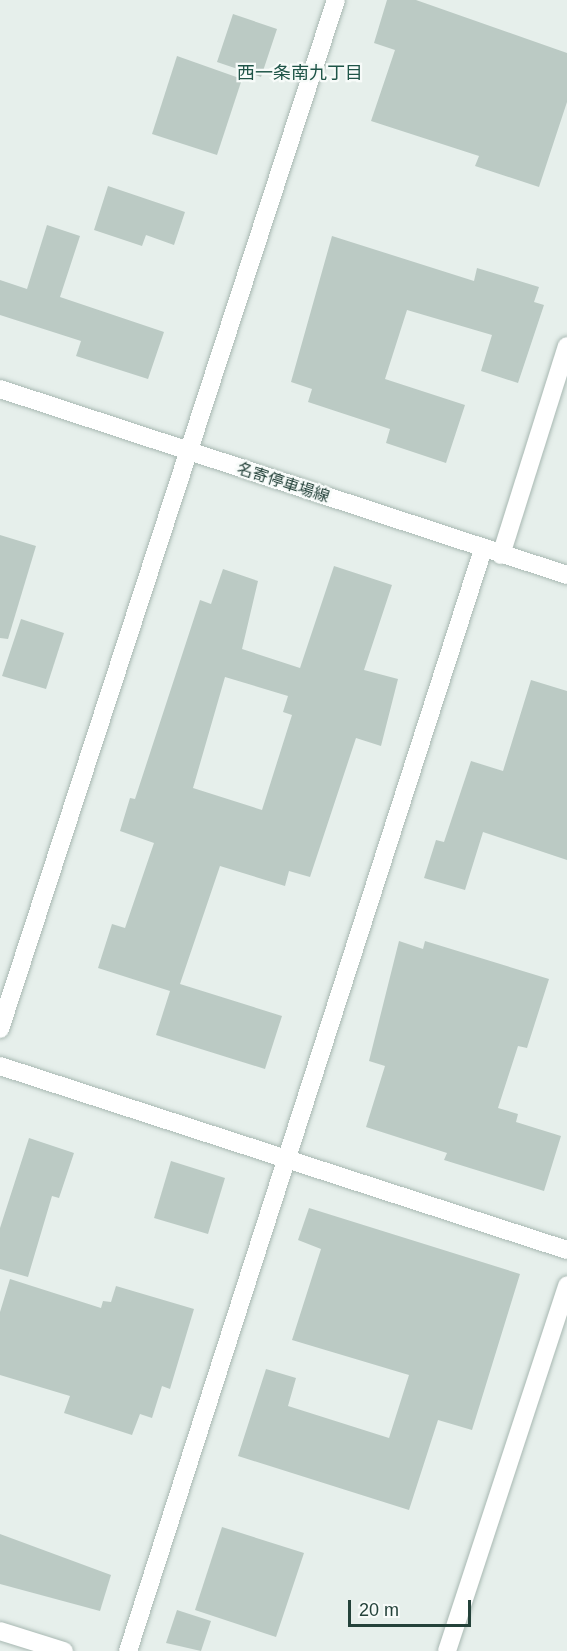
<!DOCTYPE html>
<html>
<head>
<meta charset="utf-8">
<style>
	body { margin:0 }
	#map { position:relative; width:567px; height:1651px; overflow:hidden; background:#e6efeb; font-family:Arial,"Noto Sans JP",sans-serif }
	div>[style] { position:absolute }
	.building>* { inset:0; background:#bbcac4 }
	.roads { filter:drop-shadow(0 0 2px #a8b8b2) drop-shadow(0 0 2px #a8b8b2) }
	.minor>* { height:18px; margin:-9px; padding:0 9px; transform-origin:9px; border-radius:9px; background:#fff }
	.tertiary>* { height:18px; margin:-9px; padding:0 9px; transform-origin:9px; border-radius:9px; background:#fff }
	.secondary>* { height:18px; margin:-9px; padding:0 9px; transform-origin:9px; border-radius:9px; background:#fff }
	span { translate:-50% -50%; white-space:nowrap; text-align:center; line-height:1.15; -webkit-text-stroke:4.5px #f7fbf9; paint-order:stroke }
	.street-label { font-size:16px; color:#24423a }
	.neighbourhood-label { font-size:18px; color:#1f5548 }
	.scale { position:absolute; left:348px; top:1600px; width:123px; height:27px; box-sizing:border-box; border:3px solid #24423a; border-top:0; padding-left:8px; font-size:18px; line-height:21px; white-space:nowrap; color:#24423a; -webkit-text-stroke:4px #f7fbf9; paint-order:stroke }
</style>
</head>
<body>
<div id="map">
	<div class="building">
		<i style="clip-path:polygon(387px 0,416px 0,567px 53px,567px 102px,539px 187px,475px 166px,479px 156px,371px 121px,395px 50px,374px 43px)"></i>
		<i style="clip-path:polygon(233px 14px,277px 29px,261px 77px,217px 62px)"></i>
		<i style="clip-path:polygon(177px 56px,242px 79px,217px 155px,152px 134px)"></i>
		<i style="clip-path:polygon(108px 186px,185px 212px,174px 245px,146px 235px,142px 246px,94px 230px)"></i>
		<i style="clip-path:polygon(47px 225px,80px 236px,60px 297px,164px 332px,148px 379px,76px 356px,81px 341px,0 315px,0 280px,27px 289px)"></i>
		<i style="clip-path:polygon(332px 236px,474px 281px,477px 268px,539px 287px,534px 302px,544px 305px,518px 383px,481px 371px,492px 335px,407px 310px,385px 379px,465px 405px,446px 463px,386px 443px,390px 429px,308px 402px,312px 389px,291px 382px)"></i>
		<i style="clip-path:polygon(0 535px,36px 546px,8px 639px,0 638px)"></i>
		<i style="clip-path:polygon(evenodd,334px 566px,392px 585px,364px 670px,398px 679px,381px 746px,356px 738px,310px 877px,289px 871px,285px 886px,220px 866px,180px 984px,282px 1016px,265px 1069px,156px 1035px,170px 991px,98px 968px,112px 924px,125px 928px,154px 843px,120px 831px,130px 798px,135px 799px,200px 600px,211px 604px,223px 569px,258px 581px,242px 649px,300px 668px,334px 566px,225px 677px,288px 696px,283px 712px,292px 715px,262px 810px,193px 788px,225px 677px)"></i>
		<i style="clip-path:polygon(21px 619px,64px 633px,46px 689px,2px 676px)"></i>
		<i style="clip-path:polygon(531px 680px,567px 691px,567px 860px,483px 832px,465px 890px,424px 878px,436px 840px,444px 842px,471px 761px,503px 771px)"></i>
		<i style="clip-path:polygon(399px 941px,423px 949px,425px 941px,549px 979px,527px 1048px,518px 1046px,498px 1108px,518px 1114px,516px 1122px,561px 1136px,544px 1191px,444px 1160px,447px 1153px,366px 1127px,385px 1066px,369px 1061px)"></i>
		<i style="clip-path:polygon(29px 1138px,74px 1153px,59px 1198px,52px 1196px,28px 1277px,0 1269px,0 1228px)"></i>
		<i style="clip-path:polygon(171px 1161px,225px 1178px,208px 1234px,154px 1218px)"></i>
		<i style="clip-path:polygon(309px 1208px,520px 1274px,472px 1430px,438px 1420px,409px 1510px,238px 1456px,266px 1369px,296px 1378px,288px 1406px,389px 1438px,409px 1375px,292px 1340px,321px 1249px,298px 1240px)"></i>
		<i style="clip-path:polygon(10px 1279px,101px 1308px,103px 1301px,111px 1302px,116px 1286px,194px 1309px,170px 1389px,162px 1386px,152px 1418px,140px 1414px,132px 1435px,64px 1413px,70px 1396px,0 1375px,0 1312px)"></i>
		<i style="clip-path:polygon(222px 1527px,304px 1553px,276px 1637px,195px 1610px)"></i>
		<i style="clip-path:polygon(0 1534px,111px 1575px,100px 1611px,0 1584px)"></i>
		<i style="clip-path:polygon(177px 1610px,211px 1621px,201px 1651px,166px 1643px)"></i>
	</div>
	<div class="roads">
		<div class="minor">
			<i style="left:501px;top:555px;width:219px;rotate:-72.5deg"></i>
			<i style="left:0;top:1066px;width:596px;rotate:17.98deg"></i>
			<i style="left:0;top:1631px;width:67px;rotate:17.4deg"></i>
			<i style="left:128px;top:1651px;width:1158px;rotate:-72.14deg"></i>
			<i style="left:447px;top:1651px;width:385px;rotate:-71.8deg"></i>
		</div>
		<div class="tertiary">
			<i style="left:0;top:1029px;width:1082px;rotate:-71.92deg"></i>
		</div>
		<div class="secondary">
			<i style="left:0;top:389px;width:597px;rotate:18.16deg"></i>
		</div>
	</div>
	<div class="street-label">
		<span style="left:283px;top:483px;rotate:18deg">名寄停車場線</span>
	</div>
	<div class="neighbourhood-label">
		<span style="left:300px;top:73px">西一条南九丁目</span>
	</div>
	<div class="scale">20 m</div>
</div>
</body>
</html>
